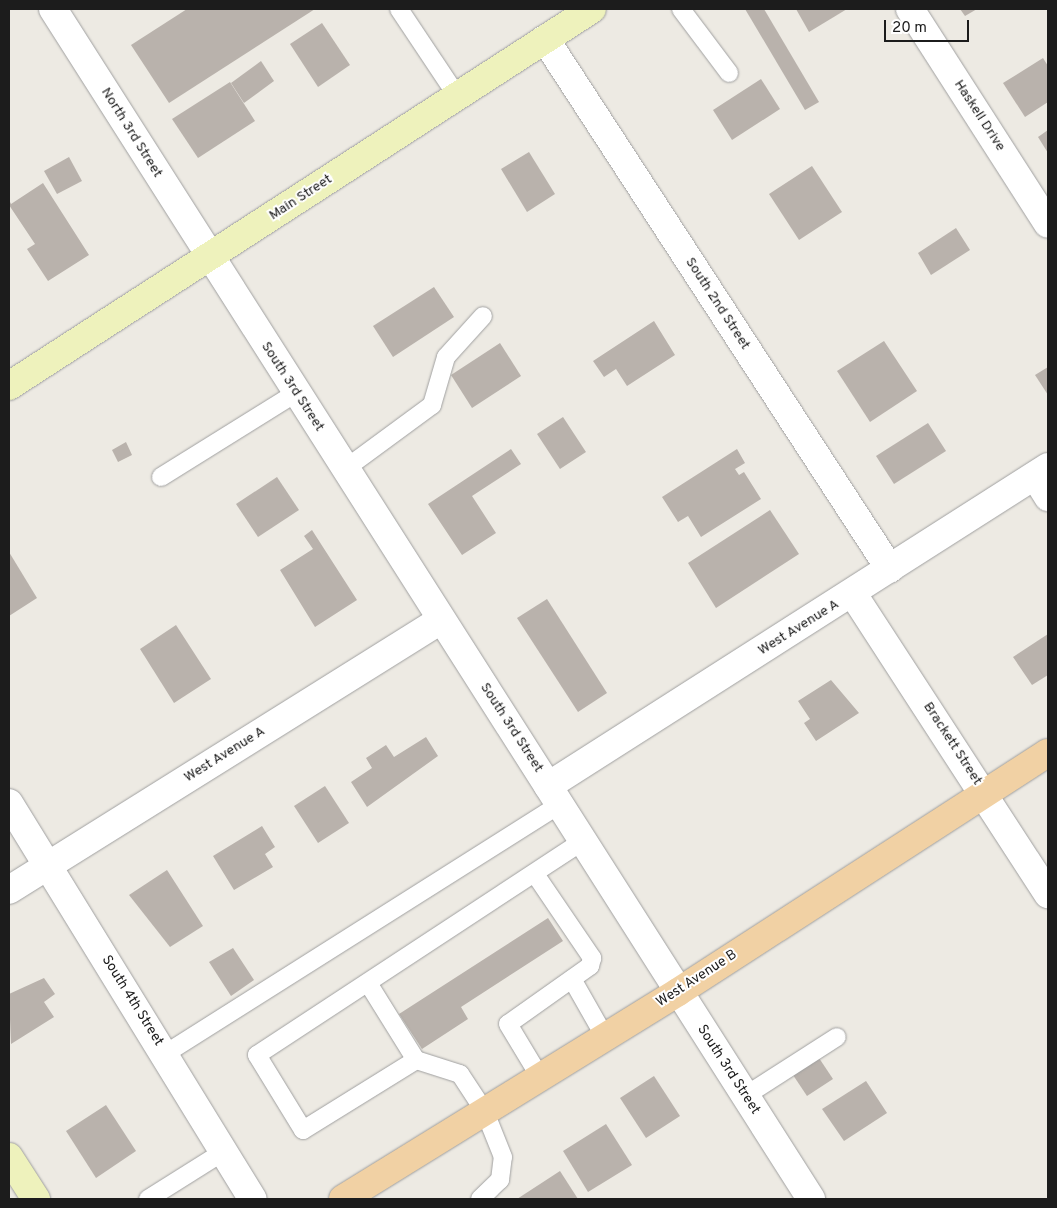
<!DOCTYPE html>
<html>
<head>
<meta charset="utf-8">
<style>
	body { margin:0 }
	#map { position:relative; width:1057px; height:1208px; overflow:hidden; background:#edeae3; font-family:Overpass,sans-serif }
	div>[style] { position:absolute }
	.building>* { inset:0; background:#b9b2ac }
	.roads { filter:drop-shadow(0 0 1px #a0a0a0) drop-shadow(0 0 1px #a0a0a0) }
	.lane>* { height:18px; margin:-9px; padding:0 9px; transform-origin:9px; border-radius:9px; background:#fff }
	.street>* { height:28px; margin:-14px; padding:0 14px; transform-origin:14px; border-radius:14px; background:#fff }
	.secondary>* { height:28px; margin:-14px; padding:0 14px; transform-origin:14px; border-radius:14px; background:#eef2bc }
	.primary>* { height:28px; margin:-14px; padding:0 14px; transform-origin:14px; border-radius:14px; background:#f1d1a4 }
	span { translate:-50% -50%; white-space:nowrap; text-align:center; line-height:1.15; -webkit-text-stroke:4px #fff; paint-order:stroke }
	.street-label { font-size:14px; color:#1c1c1c }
	.frame { position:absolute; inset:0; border:10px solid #1c1c1c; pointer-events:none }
	.scale { position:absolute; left:884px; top:20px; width:85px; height:22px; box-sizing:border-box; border:2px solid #1c1c1c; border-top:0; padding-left:6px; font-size:15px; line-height:18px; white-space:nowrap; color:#1c1c1c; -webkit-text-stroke:4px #fff; paint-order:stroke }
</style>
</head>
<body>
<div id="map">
	<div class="building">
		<i style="clip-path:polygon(187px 9px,315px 9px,169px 103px,131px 45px)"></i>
		<i style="clip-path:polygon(745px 9px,764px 9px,819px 102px,805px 110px)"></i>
		<i style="clip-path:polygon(796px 9px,847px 9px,809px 32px)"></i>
		<i style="clip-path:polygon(960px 9px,977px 9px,965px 16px)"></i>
		<i style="clip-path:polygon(322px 23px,350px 65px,318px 87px,290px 44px)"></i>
		<i style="clip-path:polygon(1043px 58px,1048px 66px,1048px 102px,1025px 117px,1003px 83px)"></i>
		<i style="clip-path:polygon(261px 61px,274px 81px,244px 103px,231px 83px)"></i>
		<i style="clip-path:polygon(761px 79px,780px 109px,732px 140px,713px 110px)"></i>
		<i style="clip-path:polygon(230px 82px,255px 121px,198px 158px,172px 119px)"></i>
		<i style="clip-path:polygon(1048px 130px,1048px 153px,1038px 137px)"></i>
		<i style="clip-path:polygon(529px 152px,555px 194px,527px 212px,501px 169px)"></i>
		<i style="clip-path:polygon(69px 157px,82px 181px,57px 194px,44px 171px)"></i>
		<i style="clip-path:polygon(812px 166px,842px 212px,799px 240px,769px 194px)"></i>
		<i style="clip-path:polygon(43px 183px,89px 255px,48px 281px,27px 249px,35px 244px,9px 205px,9px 200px,11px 204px)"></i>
		<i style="clip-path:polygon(956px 228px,970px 250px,931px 275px,918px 253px)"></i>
		<i style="clip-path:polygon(434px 287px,454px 317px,393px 357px,373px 326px)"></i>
		<i style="clip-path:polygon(654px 321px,675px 355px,627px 386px,616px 369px,604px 377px,593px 361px)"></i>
		<i style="clip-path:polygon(884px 341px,917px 391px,870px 422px,837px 371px)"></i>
		<i style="clip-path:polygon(500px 343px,521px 376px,472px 408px,451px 375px)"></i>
		<i style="clip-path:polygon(1048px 367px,1048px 395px,1035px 375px)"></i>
		<i style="clip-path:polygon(563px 417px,586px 452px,560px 469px,537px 434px)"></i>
		<i style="clip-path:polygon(928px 423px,946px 451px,894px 484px,876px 456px)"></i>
		<i style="clip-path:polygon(126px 442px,132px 455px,118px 462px,112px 450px)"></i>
		<i style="clip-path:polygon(511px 449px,521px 464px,472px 496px,496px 533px,462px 555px,428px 504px)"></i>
		<i style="clip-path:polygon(737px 449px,745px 463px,735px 469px,739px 475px,744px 472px,761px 499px,701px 537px,688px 516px,678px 522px,662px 497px)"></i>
		<i style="clip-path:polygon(277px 477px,299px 510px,258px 537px,236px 504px)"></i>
		<i style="clip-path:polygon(770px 510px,799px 554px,716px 608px,688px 563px)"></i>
		<i style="clip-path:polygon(312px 530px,357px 600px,315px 627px,280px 570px,313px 549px,304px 536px)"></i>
		<i style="clip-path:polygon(9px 552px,37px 598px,9px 616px)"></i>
		<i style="clip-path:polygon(547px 599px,607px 693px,578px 712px,517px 618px)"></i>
		<i style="clip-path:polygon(176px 625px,211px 679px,174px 703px,140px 649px)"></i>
		<i style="clip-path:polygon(1048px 634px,1048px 675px,1032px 685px,1013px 657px)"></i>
		<i style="clip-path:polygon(831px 680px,859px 713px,816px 741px,804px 723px,810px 719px,798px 701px)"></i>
		<i style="clip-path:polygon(426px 737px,438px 756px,367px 807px,351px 782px,372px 768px,366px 758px,386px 745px,394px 757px)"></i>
		<i style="clip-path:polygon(325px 786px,349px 823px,318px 843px,294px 806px)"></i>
		<i style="clip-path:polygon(262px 826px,275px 847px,265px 854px,273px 867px,234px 890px,213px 856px)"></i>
		<i style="clip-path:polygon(167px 870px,203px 926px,170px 947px,129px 895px)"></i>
		<i style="clip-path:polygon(548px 918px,563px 941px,461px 1007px,468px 1019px,422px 1049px,399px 1014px)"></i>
		<i style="clip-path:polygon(233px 948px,254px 980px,231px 996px,209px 962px)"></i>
		<i style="clip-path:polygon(44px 978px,55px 994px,44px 1002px,54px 1017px,11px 1044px,9px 994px)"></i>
		<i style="clip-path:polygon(819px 1058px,833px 1079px,807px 1096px,793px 1075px)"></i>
		<i style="clip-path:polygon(654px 1076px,680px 1116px,646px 1138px,620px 1098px)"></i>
		<i style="clip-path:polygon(866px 1081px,887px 1113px,844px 1141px,822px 1109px)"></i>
		<i style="clip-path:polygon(106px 1105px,136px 1151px,96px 1178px,66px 1131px)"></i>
		<i style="clip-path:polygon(606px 1124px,632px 1165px,588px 1192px,563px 1151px)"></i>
		<i style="clip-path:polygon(560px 1171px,578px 1199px,517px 1199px)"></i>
	</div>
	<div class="roads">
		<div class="lane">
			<i style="left:399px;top:9px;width:105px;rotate:56.3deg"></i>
			<i style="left:681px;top:9px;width:80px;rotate:53.1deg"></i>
			<i style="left:345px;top:469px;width:108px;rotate:-36.3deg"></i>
			<i style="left:432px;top:405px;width:50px;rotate:-73.7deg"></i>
			<i style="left:446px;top:357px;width:55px;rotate:-47.9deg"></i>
			<i style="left:161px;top:477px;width:159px;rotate:-31.9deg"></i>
			<i style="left:535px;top:874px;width:102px;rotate:55.8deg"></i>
			<i style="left:592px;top:958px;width:8px;rotate:104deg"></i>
			<i style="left:590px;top:966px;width:100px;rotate:144.7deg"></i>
			<i style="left:508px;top:1024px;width:62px;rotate:58.9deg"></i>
			<i style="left:572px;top:979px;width:67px;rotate:60.4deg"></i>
			<i style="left:368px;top:983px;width:91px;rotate:58.1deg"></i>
			<i style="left:165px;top:1054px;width:467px;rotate:-32.3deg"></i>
			<i style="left:745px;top:1096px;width:109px;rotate:-32.7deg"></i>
			<i style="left:148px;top:1199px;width:89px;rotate:-32.1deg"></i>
			<i style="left:480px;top:1199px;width:28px;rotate:-44deg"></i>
			<i style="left:500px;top:1180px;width:23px;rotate:-83deg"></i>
			<i style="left:503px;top:1157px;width:48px;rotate:-111.8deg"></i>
			<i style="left:485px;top:1112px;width:45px;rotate:-123.3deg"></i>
			<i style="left:460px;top:1074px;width:46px;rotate:-162.3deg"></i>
			<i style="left:416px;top:1060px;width:133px;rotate:148.2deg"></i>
			<i style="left:303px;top:1130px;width:88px;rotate:-121.5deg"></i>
			<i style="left:257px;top:1055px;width:390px;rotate:-33.3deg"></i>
		</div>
		<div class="street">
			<i style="left:53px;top:9px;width:1411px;rotate:57.5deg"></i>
			<i style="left:910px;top:9px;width:255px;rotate:57.3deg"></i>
			<i style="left:545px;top:39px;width:632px;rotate:56.94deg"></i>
			<i style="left:1035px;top:476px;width:25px;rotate:58deg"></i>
			<i style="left:853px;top:594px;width:358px;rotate:57deg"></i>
			<i style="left:548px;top:786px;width:593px;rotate:-32.54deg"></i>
			<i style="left:9px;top:803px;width:465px;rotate:58.4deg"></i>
			<i style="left:9px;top:890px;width:509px;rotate:-32.01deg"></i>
		</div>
		<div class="secondary">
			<i style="left:9px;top:386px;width:694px;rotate:-32.89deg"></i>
			<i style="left:9px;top:1157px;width:50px;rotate:57.3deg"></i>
		</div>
		<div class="primary">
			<i style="left:343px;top:1199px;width:394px;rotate:-31.7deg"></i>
			<i style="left:678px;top:992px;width:440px;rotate:-32.9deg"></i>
		</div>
	</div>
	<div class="street-label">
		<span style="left:979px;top:116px;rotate:57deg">Haskell Drive</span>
		<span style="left:131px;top:133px;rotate:58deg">North 3rd Street</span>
		<span style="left:301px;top:198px;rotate:-33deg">Main Street</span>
		<span style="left:717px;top:304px;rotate:57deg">South 2nd Street</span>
		<span style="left:292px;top:387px;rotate:57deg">South 3rd Street</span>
		<span style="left:799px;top:628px;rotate:-32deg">West Avenue A</span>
		<span style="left:511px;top:728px;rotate:57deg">South 3rd Street</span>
		<span style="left:952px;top:744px;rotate:57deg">Brackett Street</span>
		<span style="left:225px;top:755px;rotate:-32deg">West Avenue A</span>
		<span style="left:697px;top:979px;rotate:-33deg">West Avenue B</span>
		<span style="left:132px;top:1001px;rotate:58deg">South 4th Street</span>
		<span style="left:728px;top:1070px;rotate:57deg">South 3rd Street</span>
	</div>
	<div class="frame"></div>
	<div class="scale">20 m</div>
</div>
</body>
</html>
